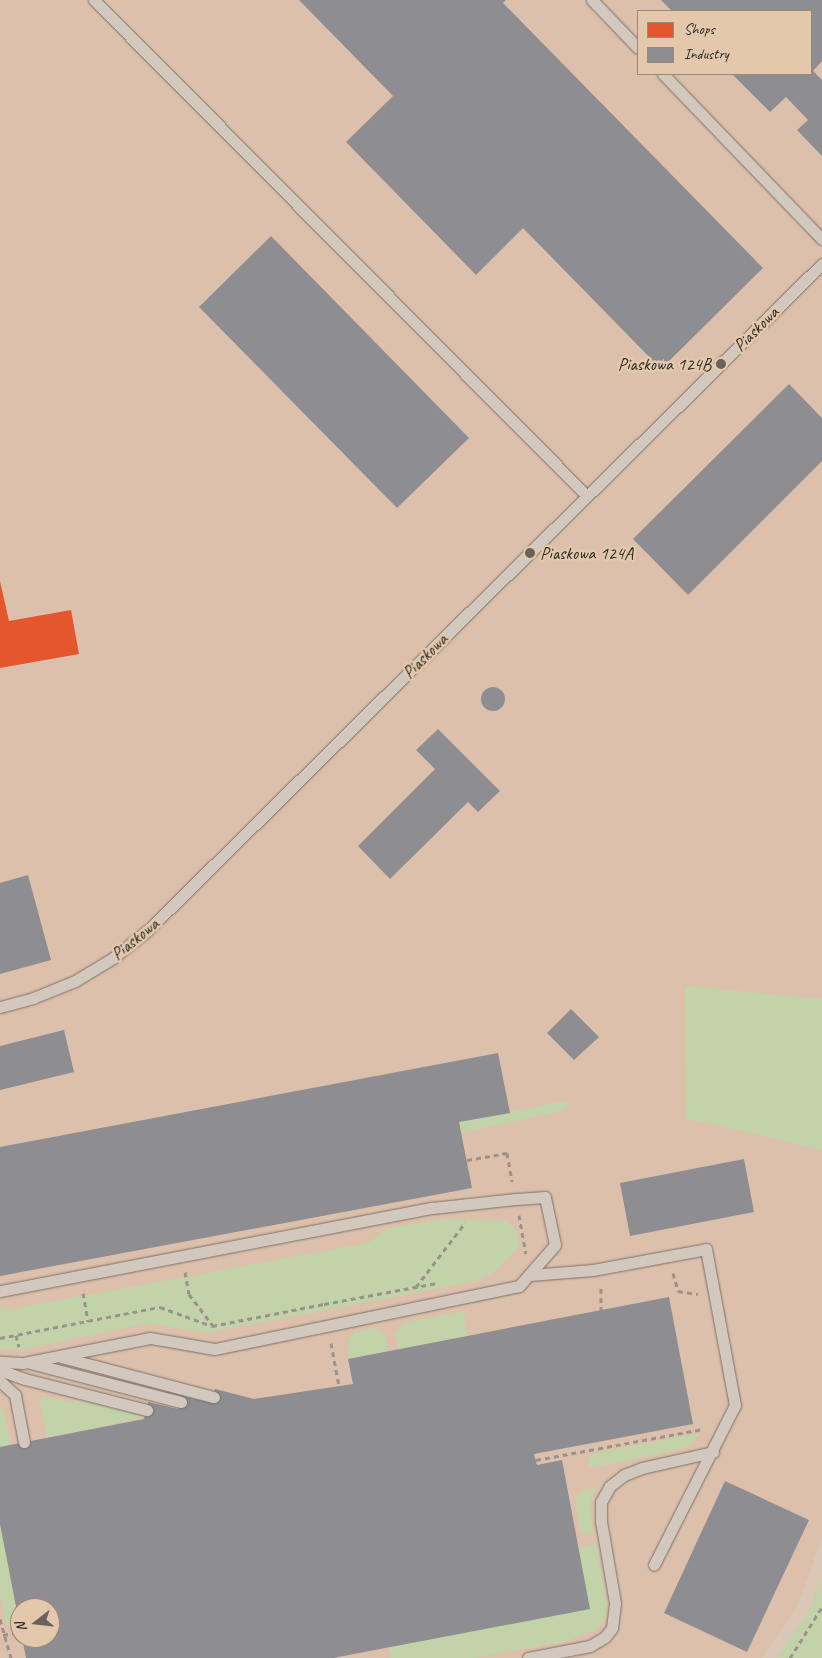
<!DOCTYPE html>
<html>
<head>
<meta charset="utf-8">
<style>
	body { margin:0 }
	#map { position:relative; width:822px; height:1658px; overflow:hidden; background:#dbc7b8; font-family:Caveat,sans-serif }
	div>[style] { position:absolute }
	.built>* { inset:0; background:#ddc0ab }
	.green>* { inset:0; background:#c2d3a9 }
	.shops>* { inset:0; background:#e4572e }
	.industry>* { inset:0; background:#8d8d92 }
	.round { border-radius:50% }
	.path>* { height:3px; margin-top:-1.5px; transform-origin:0; background:repeating-linear-gradient(90deg,#9a928b 0 5px,transparent 0 9px) }
	.roads { filter:drop-shadow(0 0 1px #7a716a) drop-shadow(0 0 1px #7a716a) }
	.service>* { height:11px; margin:-5.5px; padding:0 5.5px; transform-origin:5.5px; border-radius:5.5px; background:#d3c8bd }
	.dots>* { width:14px; height:14px; translate:-50% -50%; box-sizing:border-box; border:2px solid #e4c8ac; border-radius:50% }
	span { translate:-50% -50%; white-space:nowrap; text-align:center; line-height:1.15; -webkit-text-stroke:5px #e4c8ac; paint-order:stroke }
	.street-label { font-size:18px; color:#2b2b2b }
	.poi-label { font-size:18px; color:#2b2b2b }
	.right { translate:-100% -50%; text-align:right }
	.left { translate:0 -50%; text-align:left }
	.legend { position:absolute; left:637px; top:10px; width:175px; height:65px; box-sizing:border-box; background:#e4c8ac; border:1px solid #9a8978; margin:0; padding:6px 9px; list-style:none; font-size:15px; color:#2b2b2b }
	.legend li { display:flex; align-items:center; gap:10px; height:25px }
	.legend b { width:25px; border:1px solid #9a8978 }
	.north { position:absolute; left:10px; top:1598px; width:50px; height:50px; box-sizing:border-box; background:#e4c8ac; border:1px solid #9a8978; border-radius:50%; rotate:254deg; font-size:14px; font-weight:700; line-height:20px; text-align:center; color:#2b2b2b }
	.north::after { content:''; display:block; margin:auto; width:18px; height:22px; background:#69625c; clip-path:polygon(50% 0,100% 100%,50% 72%,0 100%) }
</style>
</head>
<body>
<div id="map">
	<div class="built">
		<i style="clip-path:polygon(evenodd,0 0,822px 0,822px 1537px,797px 1608px,762px 1658px,0 1658px,0 0,638px 11px,811px 11px,811px 74px,638px 74px,638px 11px,0 0,20px 1608px,50px 1608px,50px 1638px,20px 1638px,20px 1608px)"></i>
	</div>
	<div class="green">
		<i style="clip-path:polygon(685px 986px,822px 999px,822px 1150px,686px 1118px)"></i>
		<i style="clip-path:polygon(565px 1101px,569px 1105px,565px 1110px,462px 1133px,459px 1122px)"></i>
		<i style="clip-path:polygon(446px 1219px,505px 1221px,516px 1230px,520px 1245px,496px 1271px,477px 1281px,206px 1333px,150px 1323px,19px 1350px,0 1349px,0 1307px,7px 1310px,368px 1243px,388px 1228px)"></i>
		<i style="clip-path:polygon(463px 1311px,467px 1337px,399px 1350px,395px 1334px,403px 1323px)"></i>
		<i style="clip-path:polygon(374px 1328px,385px 1334px,388px 1352px,348px 1359px,349px 1339px,355px 1332px)"></i>
		<i style="clip-path:polygon(45px 1396px,74px 1403px,75px 1400px,145px 1417px,47px 1438px,40px 1401px)"></i>
		<i style="clip-path:polygon(0 1405px,5px 1415px,11px 1445px,0 1447px)"></i>
		<i style="clip-path:polygon(700px 1433px,689px 1447px,592px 1468px,588px 1465px,590px 1454px)"></i>
		<i style="clip-path:polygon(595px 1488px,590px 1504px,593px 1532px,581px 1534px,575px 1500px,581px 1490px)"></i>
		<i style="clip-path:polygon(0 1524px,19px 1624px,6px 1626px,0 1593px)"></i>
		<i style="clip-path:polygon(596px 1544px,607px 1605px,603px 1622px,595px 1630px,566px 1641px,474px 1658px,391px 1658px,389px 1647px,578px 1547px)"></i>
		<i style="clip-path:polygon(822px 1576px,822px 1658px,776px 1658px,809px 1611px)"></i>
	</div>
	<div class="shops">
		<i style="clip-path:polygon(0 581px,9px 621px,71px 610px,79px 654px,0 668px)"></i>
	</div>
	<div class="industry">
		<i style="clip-path:polygon(299px 0,506px 0,503px 3px,763px 268px,661px 369px,523px 228px,476px 275px,346px 142px,393px 96px)"></i>
		<i style="clip-path:polygon(661px 0,822px 0,822px 61px,813px 71px,822px 80px,822px 156px,797px 130px,808px 120px,786px 97px,770px 112px,732px 74px,811px 74px,811px 11px,672px 11px)"></i>
		<i style="clip-path:polygon(271px 236px,469px 438px,397px 508px,199px 307px)"></i>
		<i style="clip-path:polygon(789px 384px,822px 418px,822px 461px,688px 595px,633px 539px)"></i>
		<i class="round" style="left:481px;top:687px;width:24px;height:24px"></i>
		<i style="clip-path:polygon(438px 729px,500px 791px,478px 812px,468px 802px,390px 879px,358px 846px,435px 769px,416px 750px)"></i>
		<i style="clip-path:polygon(28px 875px,51px 960px,0 974px,0 883px)"></i>
		<i style="clip-path:polygon(571px 1009px,599px 1037px,574px 1060px,547px 1033px)"></i>
		<i style="clip-path:polygon(64px 1030px,74px 1072px,0 1090px,0 1046px)"></i>
		<i style="clip-path:polygon(498px 1053px,510px 1113px,459px 1122px,472px 1188px,0 1276px,0 1147px)"></i>
		<i style="clip-path:polygon(744px 1159px,754px 1212px,630px 1236px,620px 1183px)"></i>
		<i style="clip-path:polygon(669px 1297px,693px 1424px,534px 1454px,537px 1465px,562px 1460px,590px 1609px,333px 1658px,26px 1658px,22px 1638px,50px 1638px,50px 1608px,20px 1608px,19px 1622px,0 1524px,0 1447px,144px 1419px,148px 1402px,178px 1409px,182px 1396px,212px 1403px,215px 1389px,254px 1399px,353px 1384px,348px 1359px)"></i>
		<i style="clip-path:polygon(725px 1481px,809px 1520px,747px 1652px,664px 1613px)"></i>
	</div>
	<div class="path">
		<i style="left:467px;top:1160px;width:41px;rotate:-9.9deg"></i>
		<i style="left:507px;top:1153px;width:29px;rotate:80deg"></i>
		<i style="left:519px;top:1215px;width:39px;rotate:80deg"></i>
		<i style="left:185px;top:1272px;width:22px;rotate:80deg"></i>
		<i style="left:189px;top:1294px;width:39px;rotate:53deg"></i>
		<i style="left:673px;top:1273px;width:19px;rotate:74deg"></i>
		<i style="left:678px;top:1291px;width:20px;rotate:9deg"></i>
		<i style="left:416px;top:1287px;width:81px;rotate:-52.6deg"></i>
		<i style="left:83px;top:1293px;width:29px;rotate:80deg"></i>
		<i style="left:324px;top:1304px;width:115px;rotate:-10.5deg"></i>
		<i style="left:601px;top:1311px;width:24px;rotate:-90deg"></i>
		<i style="left:16px;top:1335px;width:12px;rotate:76deg"></i>
		<i style="left:0;top:1338px;width:163px;rotate:-11deg"></i>
		<i style="left:160px;top:1307px;width:55px;rotate:20.1deg"></i>
		<i style="left:212px;top:1326px;width:114px;rotate:-11.1deg"></i>
		<i style="left:331px;top:1343px;width:44px;rotate:79.5deg"></i>
		<i style="left:536px;top:1460px;width:170px;rotate:-10.5deg"></i>
		<i style="left:0;top:1619px;width:41px;rotate:74.2deg"></i>
		<i style="left:3px;top:1635px;width:17px;rotate:-10deg"></i>
		<i style="left:790px;top:1658px;width:60px;rotate:-57.9deg"></i>
	</div>
	<div class="roads">
		<div class="service">
			<i style="left:94px;top:0;width:699px;rotate:45.17deg"></i>
			<i style="left:592px;top:0;width:66px;rotate:46.2deg"></i>
			<i style="left:663px;top:74px;width:229px;rotate:46.1deg"></i>
			<i style="left:0;top:1007px;width:34px;rotate:-15deg"></i>
			<i style="left:33px;top:998px;width:45px;rotate:-22deg"></i>
			<i style="left:75px;top:981px;width:44px;rotate:-31.2deg"></i>
			<i style="left:113px;top:958px;width:45px;rotate:-38.7deg"></i>
			<i style="left:148px;top:930px;width:948px;rotate:-44.66deg"></i>
			<i style="left:530px;top:1275px;width:63px;rotate:-4.5deg"></i>
			<i style="left:593px;top:1270px;width:115px;rotate:-10.5deg"></i>
			<i style="left:706px;top:1249px;width:159px;rotate:79.5deg"></i>
			<i style="left:735px;top:1405px;width:179px;rotate:116.9deg"></i>
			<i style="left:0;top:1291px;width:440px;rotate:-10.9deg"></i>
			<i style="left:432px;top:1208px;width:84px;rotate:-6.1deg"></i>
			<i style="left:516px;top:1199px;width:29px;rotate:-4deg"></i>
			<i style="left:545px;top:1197px;width:49px;rotate:78.2deg"></i>
			<i style="left:555px;top:1245px;width:55px;rotate:131.3deg"></i>
			<i style="left:519px;top:1286px;width:311px;rotate:168.3deg"></i>
			<i style="left:214px;top:1349px;width:65px;rotate:-170.2deg"></i>
			<i style="left:150px;top:1338px;width:130px;rotate:168.9deg"></i>
			<i style="left:22px;top:1363px;width:22px;rotate:-177deg"></i>
			<i style="left:61px;top:1357px;width:158px;rotate:14.7deg"></i>
			<i style="left:30px;top:1363px;width:156px;rotate:14.5deg"></i>
			<i style="left:0;top:1370px;width:27px;rotate:20deg"></i>
			<i style="left:25px;top:1379px;width:126px;rotate:14.3deg"></i>
			<i style="left:0;top:1381px;width:21px;rotate:43deg"></i>
			<i style="left:15px;top:1395px;width:48px;rotate:79.2deg"></i>
			<i style="left:528px;top:1658px;width:63px;rotate:-11deg"></i>
			<i style="left:590px;top:1646px;width:17px;rotate:-31deg"></i>
			<i style="left:605px;top:1637px;width:11px;rotate:-52deg"></i>
			<i style="left:612px;top:1628px;width:25px;rotate:-83deg"></i>
			<i style="left:615px;top:1603px;width:83px;rotate:-99.7deg"></i>
			<i style="left:601px;top:1521px;width:19px;rotate:-90deg"></i>
			<i style="left:601px;top:1502px;width:18px;rotate:-61deg"></i>
			<i style="left:610px;top:1486px;width:18px;rotate:-38deg"></i>
			<i style="left:624px;top:1475px;width:19px;rotate:-21deg"></i>
			<i style="left:642px;top:1468px;width:73px;rotate:-12.7deg"></i>
		</div>
	</div>
	<div class="dots">
		<i style="left:721px;top:364px;background:#69625c"></i>
		<i style="left:530px;top:553px;background:#69625c"></i>
	</div>
	<div class="street-label">
		<span style="left:756px;top:329px;rotate:-45deg">Piaskowa</span>
		<span style="left:425px;top:656px;rotate:-45deg">Piaskowa</span>
		<span style="left:135px;top:939px;rotate:-39deg">Piaskowa</span>
	</div>
	<div class="poi-label">
		<span class="right" style="left:711px;top:364px">Piaskowa 124B</span>
		<span class="left" style="left:540px;top:553px">Piaskowa 124A</span>
	</div>
	<ul class="legend">
	<li><b style="height:14px;background:#e4572e"></b>Shops</li>
	<li><b style="height:14px;background:#8d8d92"></b>Industry</li>
	</ul>
	<div class="north">N</div>
</div>
</body>
</html>
